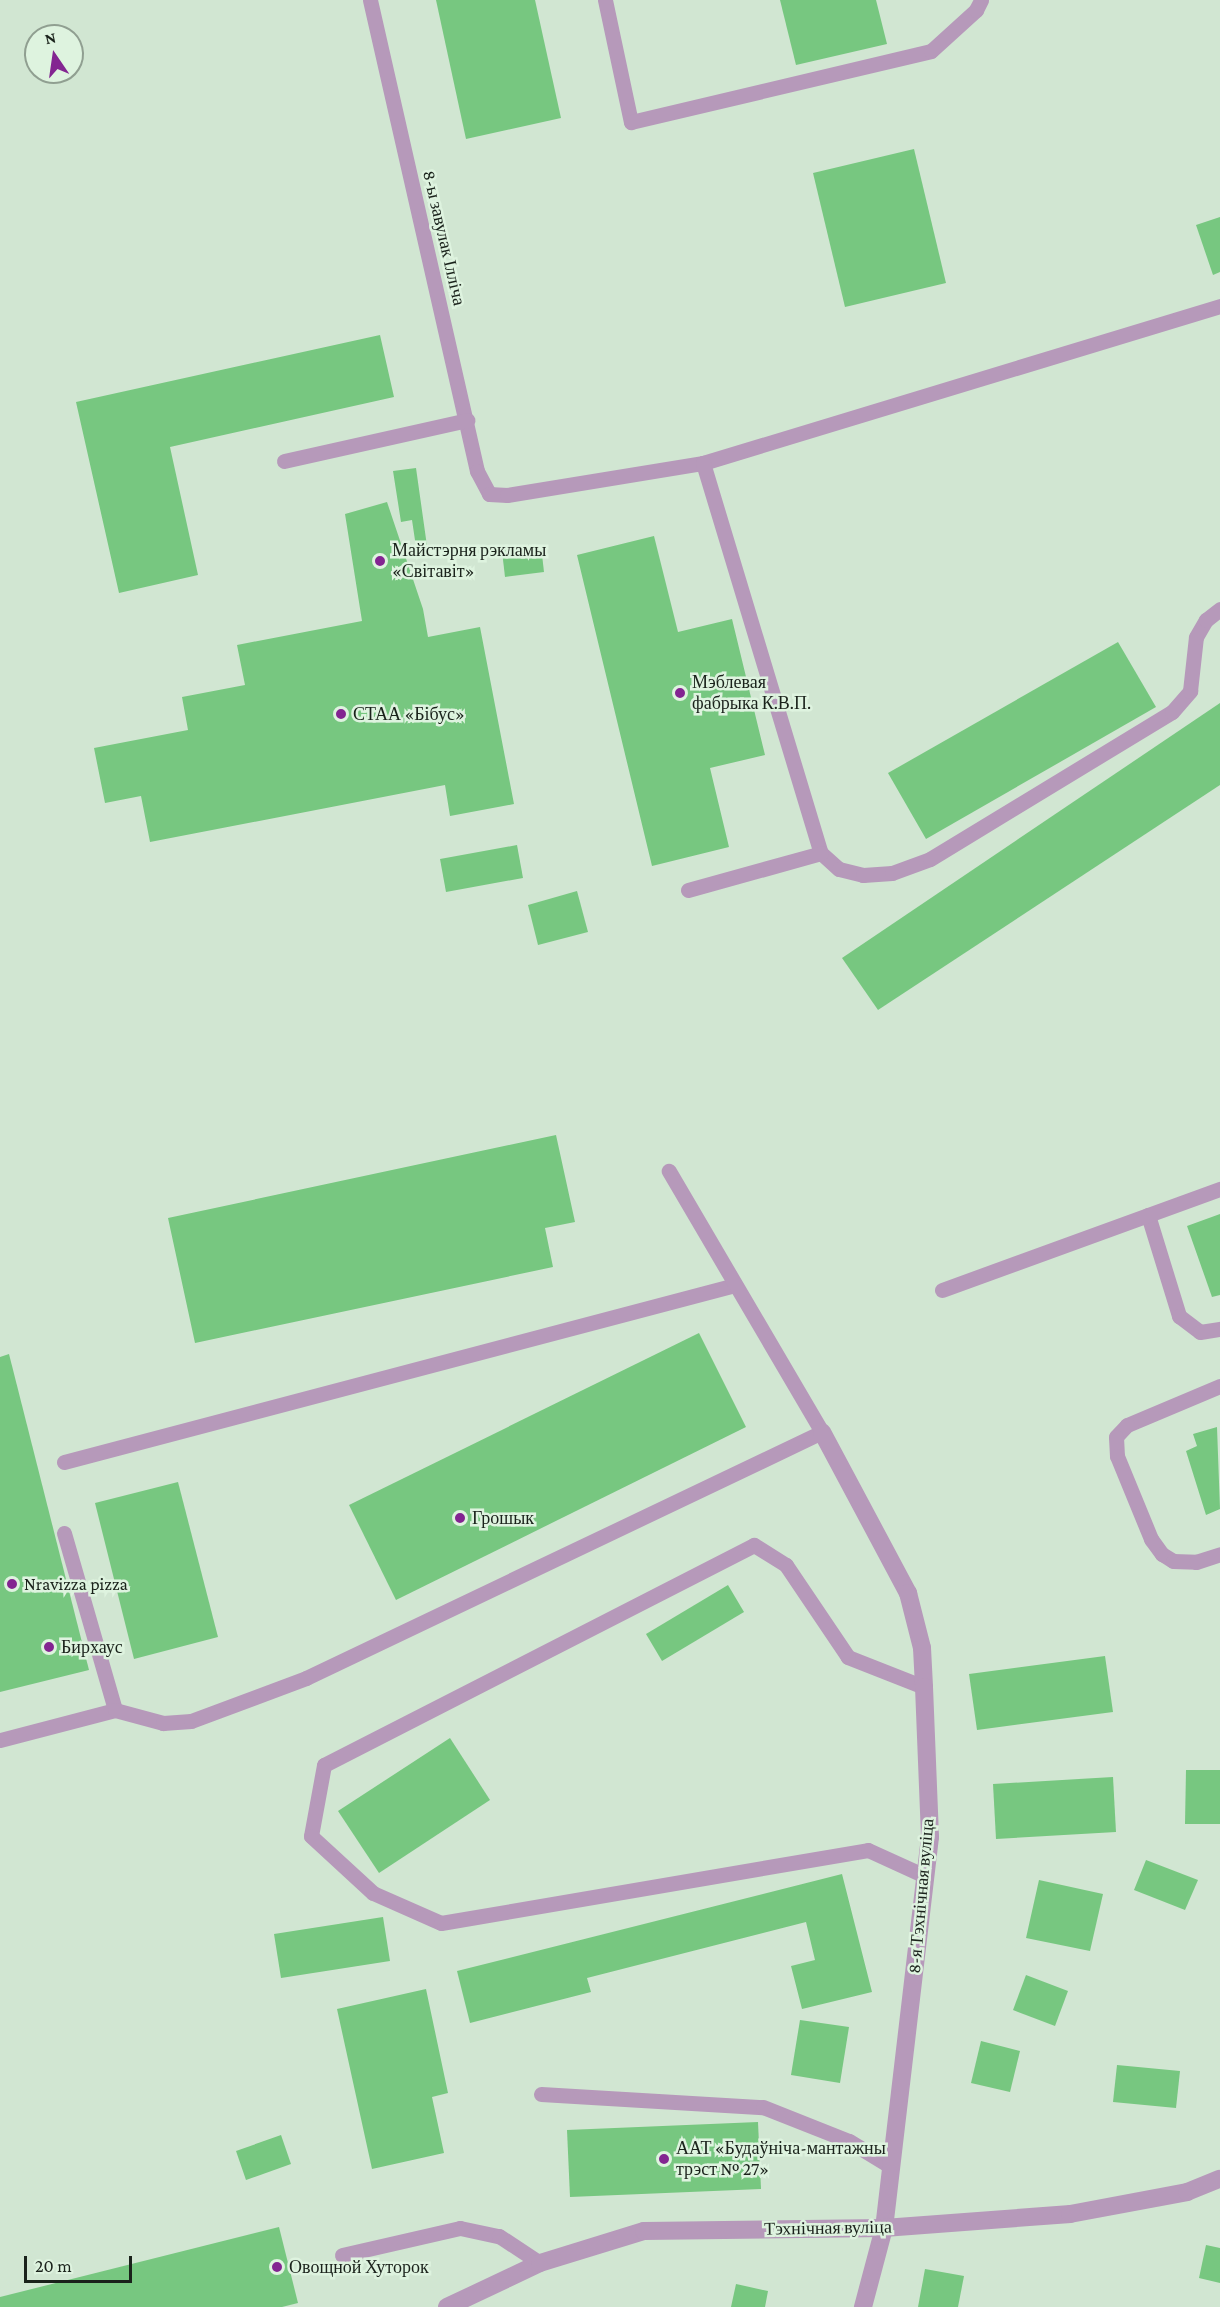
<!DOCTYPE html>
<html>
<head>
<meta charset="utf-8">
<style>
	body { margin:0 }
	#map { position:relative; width:1220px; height:2307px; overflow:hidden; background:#d1e6d2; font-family:"Crimson Pro",serif }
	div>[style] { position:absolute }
	.building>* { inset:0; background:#77c780 }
	.lane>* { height:15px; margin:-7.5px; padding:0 7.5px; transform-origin:7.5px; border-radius:7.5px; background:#b699ba }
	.street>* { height:18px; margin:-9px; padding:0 9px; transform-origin:9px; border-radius:9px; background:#b699ba }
	.dots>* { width:16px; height:16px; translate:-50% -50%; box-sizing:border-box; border:3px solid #def3df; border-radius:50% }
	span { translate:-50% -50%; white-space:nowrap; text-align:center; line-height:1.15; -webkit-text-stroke:5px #def3df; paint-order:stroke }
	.street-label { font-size:18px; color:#1a221b }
	.poi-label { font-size:18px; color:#1a221b }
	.left { translate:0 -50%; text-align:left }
	.north { position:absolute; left:24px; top:24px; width:60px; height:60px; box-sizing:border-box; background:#def3df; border:2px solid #909f91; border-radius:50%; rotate:347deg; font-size:16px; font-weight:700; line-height:24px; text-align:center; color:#1a221b }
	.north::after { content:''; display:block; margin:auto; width:21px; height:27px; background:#832591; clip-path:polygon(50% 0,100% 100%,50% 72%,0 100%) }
	.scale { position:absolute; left:24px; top:2256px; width:108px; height:27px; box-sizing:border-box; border:3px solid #1a221b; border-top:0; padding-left:8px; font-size:18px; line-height:21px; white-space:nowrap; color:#1a221b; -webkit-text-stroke:4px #def3df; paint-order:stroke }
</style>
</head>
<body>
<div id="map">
	<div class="building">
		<i style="clip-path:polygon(436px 0,535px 0,561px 118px,466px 139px)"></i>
		<i style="clip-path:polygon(780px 0,876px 0,887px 44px,796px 65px)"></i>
		<i style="clip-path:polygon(914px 149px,946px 283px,845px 307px,813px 173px)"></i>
		<i style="clip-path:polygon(1220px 217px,1220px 272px,1213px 275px,1196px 225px)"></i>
		<i style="clip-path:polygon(380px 335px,394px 397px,170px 447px,198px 575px,119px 593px,76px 402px)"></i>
		<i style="clip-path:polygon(416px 468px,427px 546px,416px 547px,412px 520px,401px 522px,393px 471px)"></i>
		<i style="clip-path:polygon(387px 502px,423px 609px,428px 637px,480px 627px,514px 804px,450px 816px,445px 785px,150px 842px,141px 796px,105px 803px,94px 748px,188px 730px,182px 697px,245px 685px,237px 645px,362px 621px,345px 514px)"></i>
		<i style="clip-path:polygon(654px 536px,678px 632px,732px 619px,765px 755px,710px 768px,729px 847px,652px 866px,577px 555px)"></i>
		<i style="clip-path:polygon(541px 546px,544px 572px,505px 577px,502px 551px)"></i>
		<i style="clip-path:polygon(1118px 642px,1156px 707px,926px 839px,888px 773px)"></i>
		<i style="clip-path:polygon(1220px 703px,1220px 785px,878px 1010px,842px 958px)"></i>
		<i style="clip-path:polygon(517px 845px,523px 878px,446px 892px,440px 859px)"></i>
		<i style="clip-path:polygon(577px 891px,588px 932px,538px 945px,528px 905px)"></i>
		<i style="clip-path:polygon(556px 1135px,575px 1222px,545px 1228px,553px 1267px,195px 1343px,168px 1218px)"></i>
		<i style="clip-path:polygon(1220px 1214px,1220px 1295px,1212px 1297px,1187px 1226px)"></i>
		<i style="clip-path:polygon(699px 1333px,746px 1427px,396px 1600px,349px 1505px)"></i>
		<i style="clip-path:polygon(9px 1354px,89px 1670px,0 1692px,0 1357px)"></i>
		<i style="clip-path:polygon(1217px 1427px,1220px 1509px,1206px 1515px,1186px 1451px,1197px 1446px,1193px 1434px)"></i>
		<i style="clip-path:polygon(178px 1482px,218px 1637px,134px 1659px,95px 1503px)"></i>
		<i style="clip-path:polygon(728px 1585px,744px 1612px,662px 1661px,646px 1634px)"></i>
		<i style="clip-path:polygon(1105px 1656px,1113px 1712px,977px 1730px,969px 1674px)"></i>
		<i style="clip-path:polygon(450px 1738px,490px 1800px,379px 1873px,338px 1811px)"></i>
		<i style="clip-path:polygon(1186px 1770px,1220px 1770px,1220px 1824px,1185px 1824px)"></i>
		<i style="clip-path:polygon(1113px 1777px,1116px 1832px,996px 1839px,993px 1784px)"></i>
		<i style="clip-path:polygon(1146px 1860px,1198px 1880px,1185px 1910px,1134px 1890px)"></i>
		<i style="clip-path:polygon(842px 1874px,872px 1992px,802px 2009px,791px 1966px,815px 1960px,806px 1922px,587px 1978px,591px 1992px,470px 2023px,457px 1971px)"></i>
		<i style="clip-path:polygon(1039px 1880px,1103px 1894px,1090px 1951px,1026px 1938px)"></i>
		<i style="clip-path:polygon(383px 1917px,390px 1961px,281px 1978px,274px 1934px)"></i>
		<i style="clip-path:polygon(1026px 1975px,1068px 1991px,1055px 2026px,1013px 2010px)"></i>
		<i style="clip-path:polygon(426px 1989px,448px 2093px,432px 2097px,444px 2153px,372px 2169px,337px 2009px)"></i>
		<i style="clip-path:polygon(800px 2020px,849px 2027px,840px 2083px,791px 2075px)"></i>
		<i style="clip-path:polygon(981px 2041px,1020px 2051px,1010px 2092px,971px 2083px)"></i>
		<i style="clip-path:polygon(1117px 2065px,1180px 2071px,1176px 2108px,1113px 2102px)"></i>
		<i style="clip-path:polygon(758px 2122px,761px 2189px,570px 2197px,567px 2130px)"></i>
		<i style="clip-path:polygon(281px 2135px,291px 2164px,246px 2180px,236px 2151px)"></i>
		<i style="clip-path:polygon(279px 2227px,298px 2303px,282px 2307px,0 2307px,0 2297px)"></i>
		<i style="clip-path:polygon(1206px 2245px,1220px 2248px,1220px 2283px,1199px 2278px)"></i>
		<i style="clip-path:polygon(925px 2269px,964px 2276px,958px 2307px,918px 2307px)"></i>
		<i style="clip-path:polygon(736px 2284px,768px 2291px,765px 2307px,731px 2307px)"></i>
	</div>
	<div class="lane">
		<i style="left:370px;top:0;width:483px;rotate:77.2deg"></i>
		<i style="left:477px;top:471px;width:26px;rotate:62deg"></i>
		<i style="left:489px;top:494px;width:18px;rotate:3deg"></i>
		<i style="left:507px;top:495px;width:199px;rotate:-9.3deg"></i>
		<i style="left:703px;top:463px;width:540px;rotate:-16.89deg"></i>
		<i style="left:605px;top:0;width:125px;rotate:78deg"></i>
		<i style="left:631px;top:122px;width:308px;rotate:-13.3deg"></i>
		<i style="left:931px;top:51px;width:61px;rotate:-42.3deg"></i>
		<i style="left:976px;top:10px;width:11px;rotate:-63deg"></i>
		<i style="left:284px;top:461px;width:188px;rotate:-12.6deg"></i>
		<i style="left:703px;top:463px;width:407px;rotate:73.2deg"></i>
		<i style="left:821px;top:853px;width:24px;rotate:42deg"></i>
		<i style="left:839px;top:869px;width:25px;rotate:14deg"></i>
		<i style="left:863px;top:875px;width:29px;rotate:-4deg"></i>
		<i style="left:892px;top:873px;width:40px;rotate:-20.2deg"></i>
		<i style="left:930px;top:859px;width:283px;rotate:-31.3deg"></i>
		<i style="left:1172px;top:712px;width:28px;rotate:-49deg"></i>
		<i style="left:1190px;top:691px;width:54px;rotate:-83.7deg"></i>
		<i style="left:1196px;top:637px;width:20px;rotate:-60deg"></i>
		<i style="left:1206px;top:620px;width:18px;rotate:-38deg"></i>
		<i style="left:688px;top:890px;width:138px;rotate:-15.5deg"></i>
		<i style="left:1148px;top:1215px;width:106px;rotate:72.9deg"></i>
		<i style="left:1179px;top:1316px;width:26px;rotate:37deg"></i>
		<i style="left:1200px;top:1332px;width:20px;rotate:-9deg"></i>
		<i style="left:942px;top:1290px;width:296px;rotate:-20deg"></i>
		<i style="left:1220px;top:1386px;width:101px;rotate:157.2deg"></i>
		<i style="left:1127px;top:1425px;width:16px;rotate:133deg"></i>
		<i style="left:1116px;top:1437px;width:19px;rotate:87deg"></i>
		<i style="left:1117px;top:1456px;width:90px;rotate:67.7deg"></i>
		<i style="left:1151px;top:1539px;width:19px;rotate:54deg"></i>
		<i style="left:1162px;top:1554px;width:13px;rotate:32deg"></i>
		<i style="left:1173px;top:1561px;width:23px;rotate:2deg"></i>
		<i style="left:1196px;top:1562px;width:25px;rotate:-18deg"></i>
		<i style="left:64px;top:1462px;width:694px;rotate:-14.78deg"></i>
		<i style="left:64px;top:1533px;width:184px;rotate:73.9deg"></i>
		<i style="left:924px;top:1687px;width:82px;rotate:-158.5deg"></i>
		<i style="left:848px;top:1657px;width:111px;rotate:-124deg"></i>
		<i style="left:786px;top:1565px;width:38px;rotate:-148deg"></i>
		<i style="left:754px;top:1545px;width:483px;rotate:152.9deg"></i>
		<i style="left:324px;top:1765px;width:72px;rotate:100.4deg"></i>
		<i style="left:311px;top:1836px;width:84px;rotate:42.6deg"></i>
		<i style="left:373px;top:1893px;width:74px;rotate:23.8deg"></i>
		<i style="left:441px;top:1923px;width:433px;rotate:-9.7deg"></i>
		<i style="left:868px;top:1850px;width:63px;rotate:24.5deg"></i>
		<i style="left:0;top:1740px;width:119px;rotate:-14.6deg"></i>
		<i style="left:115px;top:1710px;width:50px;rotate:15.2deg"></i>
		<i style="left:163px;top:1723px;width:28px;rotate:-4deg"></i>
		<i style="left:191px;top:1721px;width:123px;rotate:-20.5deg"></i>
		<i style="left:306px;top:1678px;width:572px;rotate:-25.49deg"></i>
		<i style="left:822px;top:1432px;width:303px;rotate:-120.4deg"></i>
		<i style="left:541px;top:2094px;width:222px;rotate:3.4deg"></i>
		<i style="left:763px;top:2107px;width:92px;rotate:21.6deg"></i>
		<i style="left:849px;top:2141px;width:48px;rotate:31.4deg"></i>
		<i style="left:342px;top:2255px;width:121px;rotate:-12.9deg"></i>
		<i style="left:460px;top:2228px;width:40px;rotate:12deg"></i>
		<i style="left:499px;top:2236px;width:49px;rotate:33.4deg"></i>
	</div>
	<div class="street">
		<i style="left:822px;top:1432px;width:183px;rotate:61.9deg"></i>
		<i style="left:908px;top:1593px;width:57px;rotate:75.7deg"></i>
		<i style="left:922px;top:1648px;width:39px;rotate:87deg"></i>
		<i style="left:924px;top:1687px;width:150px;rotate:87.7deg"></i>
		<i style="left:930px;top:1837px;width:394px;rotate:96.7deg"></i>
		<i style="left:884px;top:2228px;width:82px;rotate:104.9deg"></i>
		<i style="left:447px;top:2307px;width:103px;rotate:-25.3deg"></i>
		<i style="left:540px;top:2263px;width:109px;rotate:-17.1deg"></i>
		<i style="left:644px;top:2231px;width:240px;rotate:-0.7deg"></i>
		<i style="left:884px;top:2228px;width:187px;rotate:-4.3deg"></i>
		<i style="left:1070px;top:2214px;width:119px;rotate:-10.6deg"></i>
		<i style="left:1187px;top:2192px;width:35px;rotate:-22deg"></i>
	</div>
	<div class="dots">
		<i style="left:380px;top:561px;background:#832591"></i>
		<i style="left:680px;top:693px;background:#832591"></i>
		<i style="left:341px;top:714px;background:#832591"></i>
		<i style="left:460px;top:1518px;background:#832591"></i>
		<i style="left:12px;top:1584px;background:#832591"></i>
		<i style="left:49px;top:1647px;background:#832591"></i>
		<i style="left:664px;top:2159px;background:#832591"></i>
		<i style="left:277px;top:2267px;background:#832591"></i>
	</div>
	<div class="street-label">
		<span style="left:444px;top:238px;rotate:77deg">8-ы завулак Ілліча</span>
		<span style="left:921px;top:1896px;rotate:-85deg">8-я Тэхнічная вуліца</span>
		<span style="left:828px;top:2228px;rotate:-1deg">Тэхнічная вуліца</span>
	</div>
	<div class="poi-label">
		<span class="left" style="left:392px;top:561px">Майстэрня рэкламы<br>«Світавіт»</span>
		<span class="left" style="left:692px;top:693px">Мэблевая<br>фабрыка К.В.П.</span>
		<span class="left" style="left:353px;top:714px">СТАА «Бібус»</span>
		<span class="left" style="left:472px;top:1518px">Грошык</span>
		<span class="left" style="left:24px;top:1584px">Nravizza pizza</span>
		<span class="left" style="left:61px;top:1647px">Бирхаус</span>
		<span class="left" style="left:676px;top:2159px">ААТ «Будаўніча-мантажны<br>трэст № 27»</span>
		<span class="left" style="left:289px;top:2267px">Овощной Хуторок</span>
	</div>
	<div class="north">N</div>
	<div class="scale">20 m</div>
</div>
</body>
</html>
